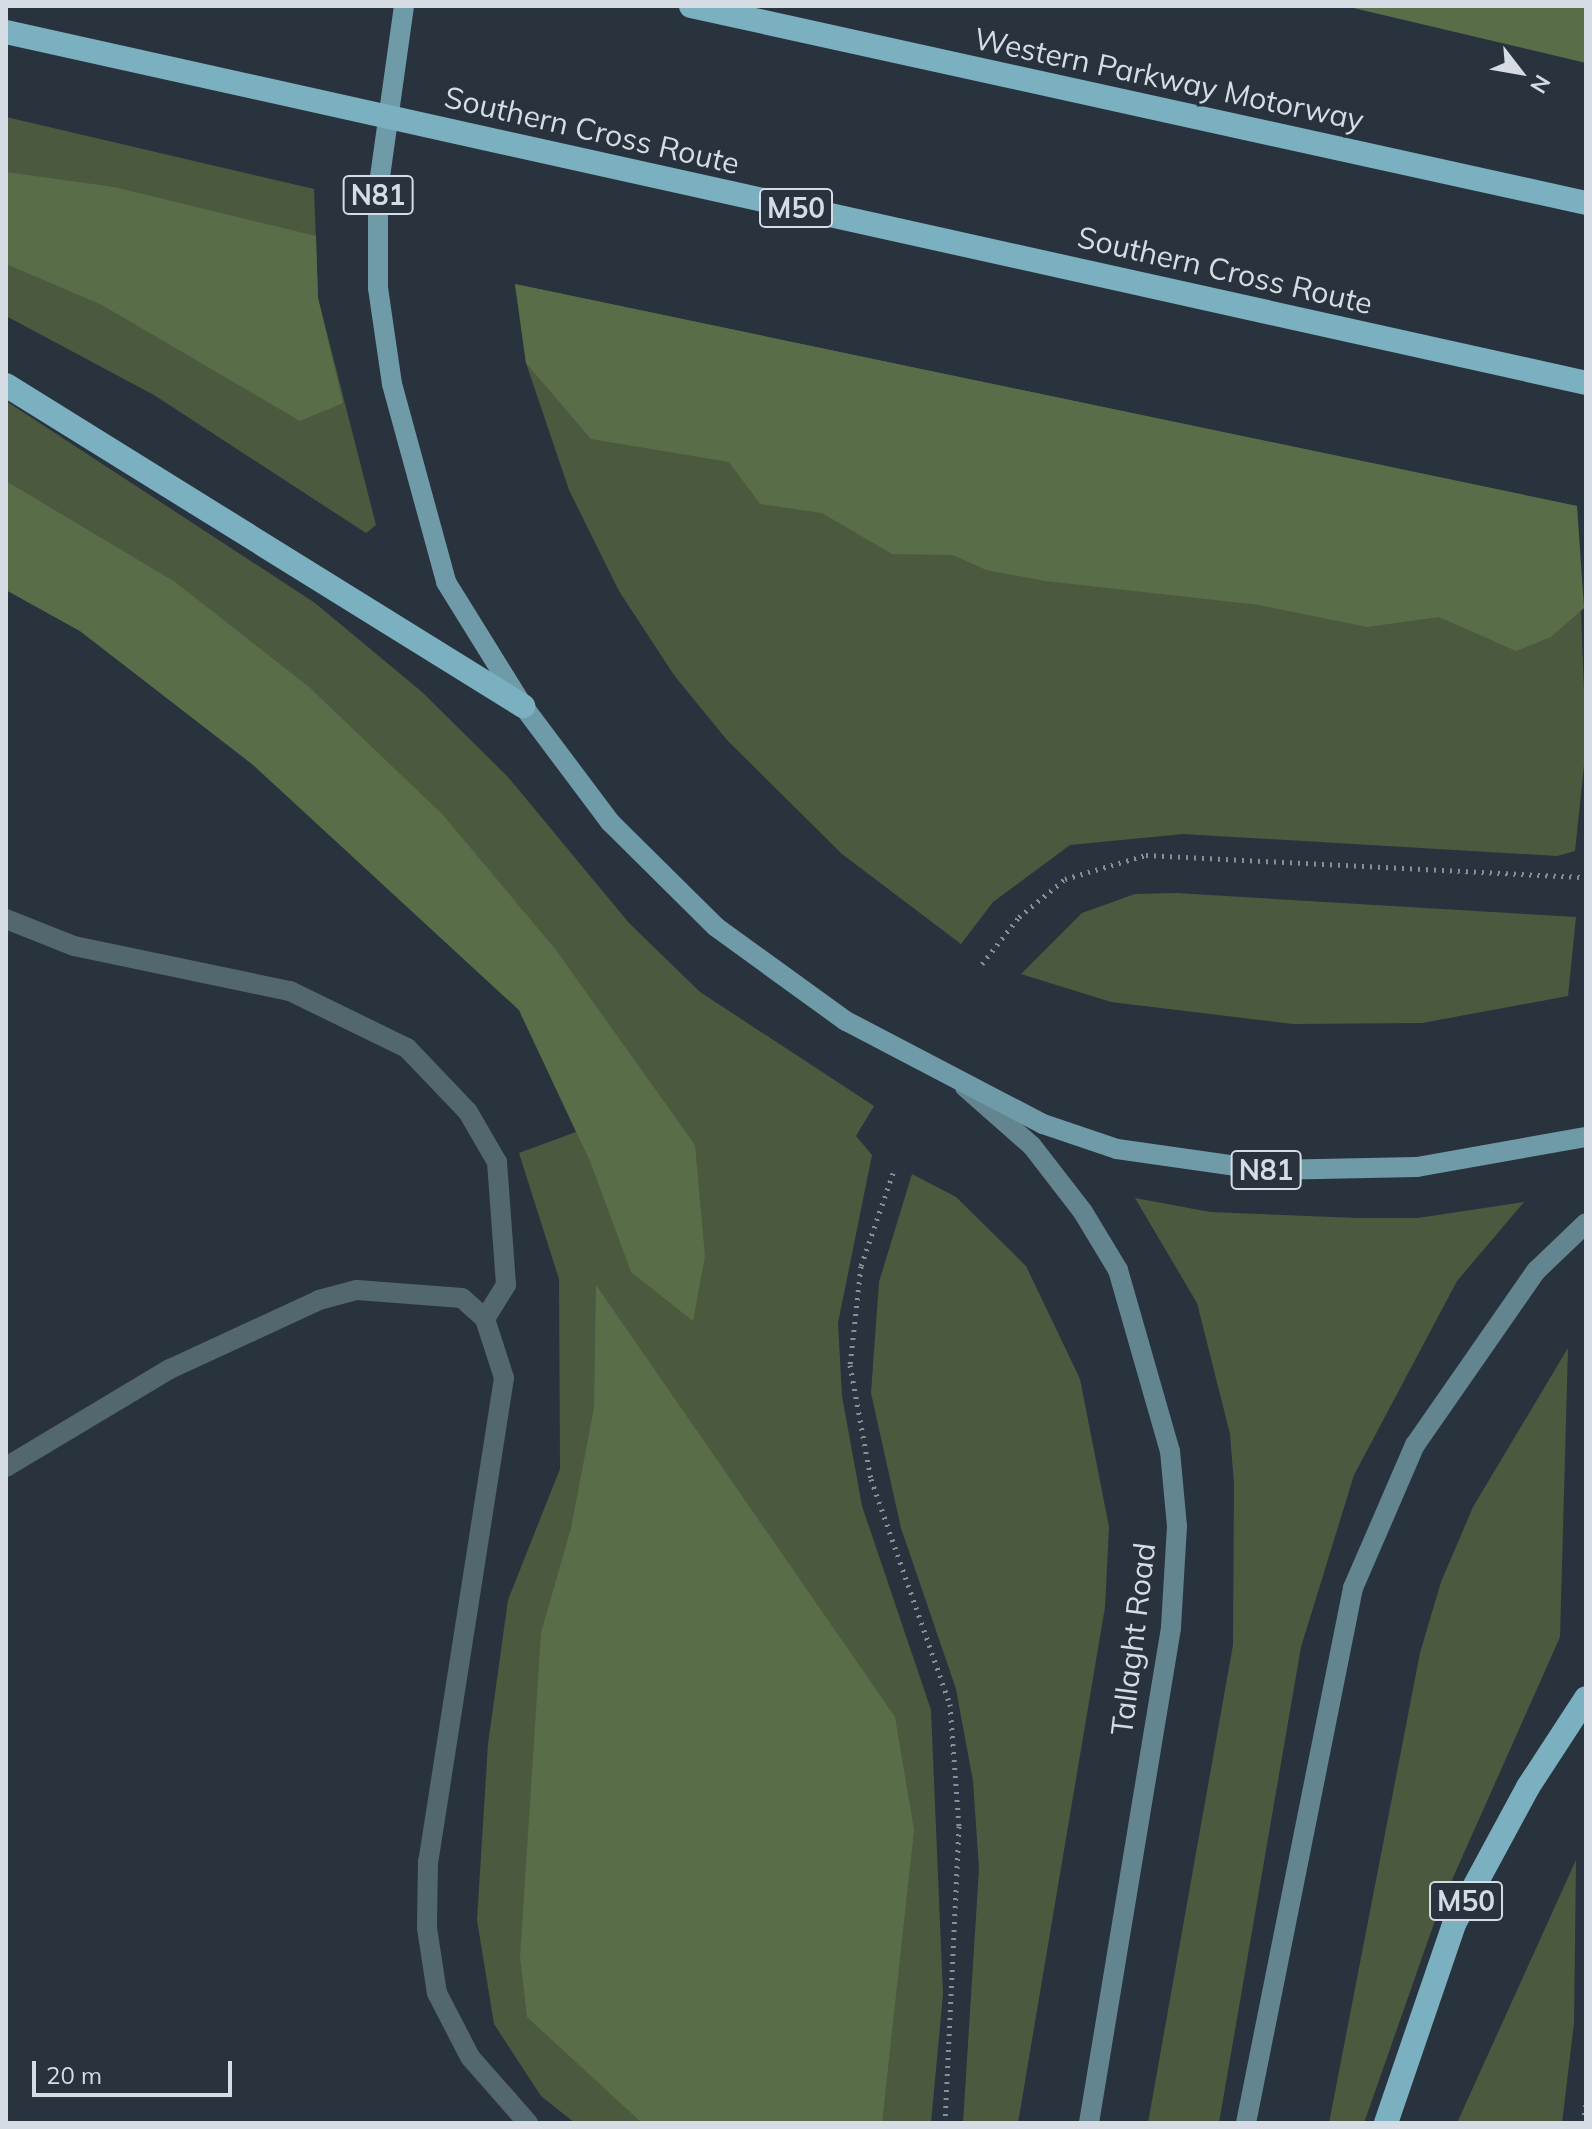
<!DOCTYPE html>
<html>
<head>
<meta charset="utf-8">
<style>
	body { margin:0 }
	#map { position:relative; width:1592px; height:2129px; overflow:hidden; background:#29333e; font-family:Mulish,sans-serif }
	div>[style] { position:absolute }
	.green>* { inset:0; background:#4b5a3f }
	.forest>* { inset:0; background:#596d48 }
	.path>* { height:5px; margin-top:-2.5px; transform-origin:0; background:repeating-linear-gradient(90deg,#878f98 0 2px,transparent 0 8px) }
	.lane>* { height:20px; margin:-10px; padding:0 10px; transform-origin:10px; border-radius:10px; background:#52676e }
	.street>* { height:20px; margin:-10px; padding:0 10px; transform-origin:10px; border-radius:10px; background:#52676e }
	.secondary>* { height:20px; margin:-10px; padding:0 10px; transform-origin:10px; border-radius:10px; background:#63858f }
	.primary>* { height:20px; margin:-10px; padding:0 10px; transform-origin:10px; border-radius:10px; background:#6f9ba8 }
	.highway>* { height:24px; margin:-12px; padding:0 12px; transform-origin:12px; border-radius:12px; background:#7ab0bf }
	span { translate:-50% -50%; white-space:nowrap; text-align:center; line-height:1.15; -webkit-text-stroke:6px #29333e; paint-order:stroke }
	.shield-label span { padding:2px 6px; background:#29333e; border:2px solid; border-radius:6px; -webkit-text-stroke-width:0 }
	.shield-label { font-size:28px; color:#d6dce3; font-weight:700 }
	.street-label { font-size:30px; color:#d6dce3 }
	.frame { position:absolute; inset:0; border:8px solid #d6dce3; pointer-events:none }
	.north { position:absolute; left:1480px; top:32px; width:80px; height:80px; -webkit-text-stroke:6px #29333e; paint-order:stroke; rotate:121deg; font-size:22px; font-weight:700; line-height:32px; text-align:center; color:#d6dce3 }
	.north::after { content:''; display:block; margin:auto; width:28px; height:36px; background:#d6dce3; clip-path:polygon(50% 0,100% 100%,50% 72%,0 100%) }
	.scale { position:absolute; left:32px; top:2061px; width:200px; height:36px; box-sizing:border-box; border:4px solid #d6dce3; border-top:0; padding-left:10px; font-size:24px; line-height:28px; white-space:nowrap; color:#d6dce3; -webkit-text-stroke:6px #29333e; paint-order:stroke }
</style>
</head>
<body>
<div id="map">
	<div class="green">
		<i style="clip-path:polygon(6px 117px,314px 189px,318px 298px,376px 525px,366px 533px,154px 395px,6px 316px)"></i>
		<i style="clip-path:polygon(515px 284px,1577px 506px,1586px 746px,1575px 851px,1557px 856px,1183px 834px,1070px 845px,993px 902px,961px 944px,842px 854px,727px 740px,674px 675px,619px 591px,569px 490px,526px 363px)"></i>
		<i style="clip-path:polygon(6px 401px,315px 603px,422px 692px,508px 777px,629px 923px,700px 992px,874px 1106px,856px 1136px,872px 1155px,838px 1323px,842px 1396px,862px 1506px,931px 1710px,943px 1994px,931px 2123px,575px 2123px,541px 2096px,494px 2024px,477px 1920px,488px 1744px,508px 1600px,560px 1469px,559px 1279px,519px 1153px,576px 1132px,519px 1010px,252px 764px,80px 631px,6px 590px)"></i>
		<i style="clip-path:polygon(1176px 893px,1576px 917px,1568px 996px,1422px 1023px,1293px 1024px,1111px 1002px,1021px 974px,1082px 913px,1135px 894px)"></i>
		<i style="clip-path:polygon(912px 1174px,956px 1197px,1026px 1266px,1080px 1379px,1109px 1527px,1105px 1607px,1018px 2123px,963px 2123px,979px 1869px,973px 1781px,956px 1689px,901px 1528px,871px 1393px,879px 1282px)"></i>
		<i style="clip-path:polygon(1135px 1198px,1210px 1212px,1356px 1218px,1418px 1218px,1524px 1202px,1457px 1281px,1354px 1475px,1301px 1647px,1219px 2123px,1148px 2123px,1233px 1645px,1234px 1484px,1230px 1434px,1197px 1303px)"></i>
		<i style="clip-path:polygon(1568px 1348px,1560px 1637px,1439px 1909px,1364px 2123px,1329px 2123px,1420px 1653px,1441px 1582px,1473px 1507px)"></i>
		<i style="clip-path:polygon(1576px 1860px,1574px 2023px,1562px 2123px,1457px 2123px)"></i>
	</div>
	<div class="forest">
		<i style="clip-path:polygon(1345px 6px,1586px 6px,1586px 63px)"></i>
		<i style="clip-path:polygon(6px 172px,114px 187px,316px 236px,318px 298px,343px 403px,300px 421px,102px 305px,6px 264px)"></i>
		<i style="clip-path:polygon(515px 284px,1577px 506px,1584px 608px,1551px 637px,1516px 651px,1439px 617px,1367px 627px,1259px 605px,1045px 581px,986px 570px,953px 555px,892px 554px,822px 513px,760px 504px,729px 462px,591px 439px,526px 363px)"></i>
		<i style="clip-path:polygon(6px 481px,175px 582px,309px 687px,443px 815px,556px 950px,695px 1145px,705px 1256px,693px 1321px,631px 1272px,590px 1161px,519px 1010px,252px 764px,80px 631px,6px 590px)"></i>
		<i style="clip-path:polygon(596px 1285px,895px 1717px,914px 1830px,882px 2123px,642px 2123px,527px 2017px,520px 1957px,541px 1633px,571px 1528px,594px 1408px)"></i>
	</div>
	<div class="path">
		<i style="left:982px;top:964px;width:60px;rotate:-51.8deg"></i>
		<i style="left:1019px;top:917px;width:60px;rotate:-39.6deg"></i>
		<i style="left:1065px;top:879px;width:84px;rotate:-16.5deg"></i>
		<i style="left:1146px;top:855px;width:441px;rotate:2.9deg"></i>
		<i style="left:893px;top:1173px;width:98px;rotate:109deg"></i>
		<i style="left:861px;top:1266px;width:100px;rotate:96.3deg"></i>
		<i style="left:850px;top:1365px;width:116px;rotate:79.6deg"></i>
		<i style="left:871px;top:1479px;width:238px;rotate:70.7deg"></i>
		<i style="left:950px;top:1704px;width:122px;rotate:85.8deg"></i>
		<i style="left:959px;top:1826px;width:297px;rotate:92.7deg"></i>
		<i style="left:1583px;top:2123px;width:19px;rotate:-81deg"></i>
	</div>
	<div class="lane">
		<i style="left:6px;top:919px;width:73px;rotate:21.7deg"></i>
		<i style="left:74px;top:946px;width:221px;rotate:11.8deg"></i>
		<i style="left:290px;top:991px;width:130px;rotate:26deg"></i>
		<i style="left:407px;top:1048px;width:88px;rotate:46.4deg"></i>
		<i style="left:468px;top:1112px;width:58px;rotate:59.9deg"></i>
		<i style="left:497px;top:1162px;width:123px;rotate:85.8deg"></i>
		<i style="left:506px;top:1285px;width:40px;rotate:122deg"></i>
		<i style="left:6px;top:1467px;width:191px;rotate:-30.9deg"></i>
		<i style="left:170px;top:1369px;width:164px;rotate:-24.8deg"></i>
		<i style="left:319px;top:1300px;width:39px;rotate:-15deg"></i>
	</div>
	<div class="street">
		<i style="left:357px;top:1290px;width:105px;rotate:4.4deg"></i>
		<i style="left:462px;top:1298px;width:31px;rotate:42deg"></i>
		<i style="left:485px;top:1319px;width:62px;rotate:72.1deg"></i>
		<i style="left:504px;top:1378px;width:489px;rotate:98.9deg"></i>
		<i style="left:428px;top:1861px;width:67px;rotate:90.9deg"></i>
		<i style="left:427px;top:1928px;width:66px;rotate:81.3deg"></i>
		<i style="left:437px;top:1993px;width:72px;rotate:62.7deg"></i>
		<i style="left:470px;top:2057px;width:88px;rotate:48.7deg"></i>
	</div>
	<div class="secondary">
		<i style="left:965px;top:1087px;width:89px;rotate:41.4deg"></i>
		<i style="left:1032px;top:1146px;width:83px;rotate:52.3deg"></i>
		<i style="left:1083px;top:1212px;width:68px;rotate:58.9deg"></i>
		<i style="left:1118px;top:1270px;width:188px;rotate:74deg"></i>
		<i style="left:1170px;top:1451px;width:75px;rotate:84.7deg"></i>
		<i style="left:1177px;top:1526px;width:102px;rotate:93.4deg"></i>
		<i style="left:1171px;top:1628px;width:502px;rotate:99.41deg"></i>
		<i style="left:1246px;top:2123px;width:546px;rotate:-78.69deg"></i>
		<i style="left:1353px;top:1588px;width:156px;rotate:-66.6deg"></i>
		<i style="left:1415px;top:1445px;width:212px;rotate:-55.2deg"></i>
		<i style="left:1536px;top:1271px;width:69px;rotate:-43.8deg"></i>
	</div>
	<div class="primary">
		<i style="left:404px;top:6px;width:188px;rotate:98deg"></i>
		<i style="left:378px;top:192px;width:96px;rotate:90deg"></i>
		<i style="left:378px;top:288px;width:97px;rotate:81.7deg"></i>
		<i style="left:392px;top:384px;width:205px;rotate:74.7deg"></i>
		<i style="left:446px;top:582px;width:146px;rotate:58.2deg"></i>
		<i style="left:523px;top:706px;width:145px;rotate:53.1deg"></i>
		<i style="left:610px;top:822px;width:149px;rotate:44.7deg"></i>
		<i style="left:716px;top:927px;width:160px;rotate:35.9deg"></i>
		<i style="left:846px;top:1021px;width:222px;rotate:27.6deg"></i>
		<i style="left:1043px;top:1124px;width:78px;rotate:18.7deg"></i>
		<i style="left:1117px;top:1149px;width:149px;rotate:8.1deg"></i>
		<i style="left:1265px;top:1170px;width:152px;rotate:-1.1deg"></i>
		<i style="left:1417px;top:1167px;width:172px;rotate:-10.1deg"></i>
	</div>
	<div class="highway">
		<i style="left:691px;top:6px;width:916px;rotate:12.41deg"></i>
		<i style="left:6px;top:32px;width:1619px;rotate:12.52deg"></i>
		<i style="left:6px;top:385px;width:609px;rotate:31.84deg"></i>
		<i style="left:1386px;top:2123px;width:210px;rotate:-71.1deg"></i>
		<i style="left:1454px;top:1924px;width:156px;rotate:-61.6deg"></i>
		<i style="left:1528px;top:1787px;width:106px;rotate:-56.9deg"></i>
	</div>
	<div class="shield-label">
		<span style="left:378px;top:195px">N81</span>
		<span style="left:796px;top:208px">M50</span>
		<span style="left:1266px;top:1170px">N81</span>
		<span style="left:1466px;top:1901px">M50</span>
	</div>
	<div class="street-label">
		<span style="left:1169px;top:79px;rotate:12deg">Western Parkway Motorway</span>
		<span style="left:592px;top:130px;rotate:13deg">Southern Cross Route</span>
		<span style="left:1225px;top:270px;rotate:13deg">Southern Cross Route</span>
		<span style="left:1133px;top:1639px;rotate:-83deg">Tallaght Road</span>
	</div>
	<div class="frame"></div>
	<div class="north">N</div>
	<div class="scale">20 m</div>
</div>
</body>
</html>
